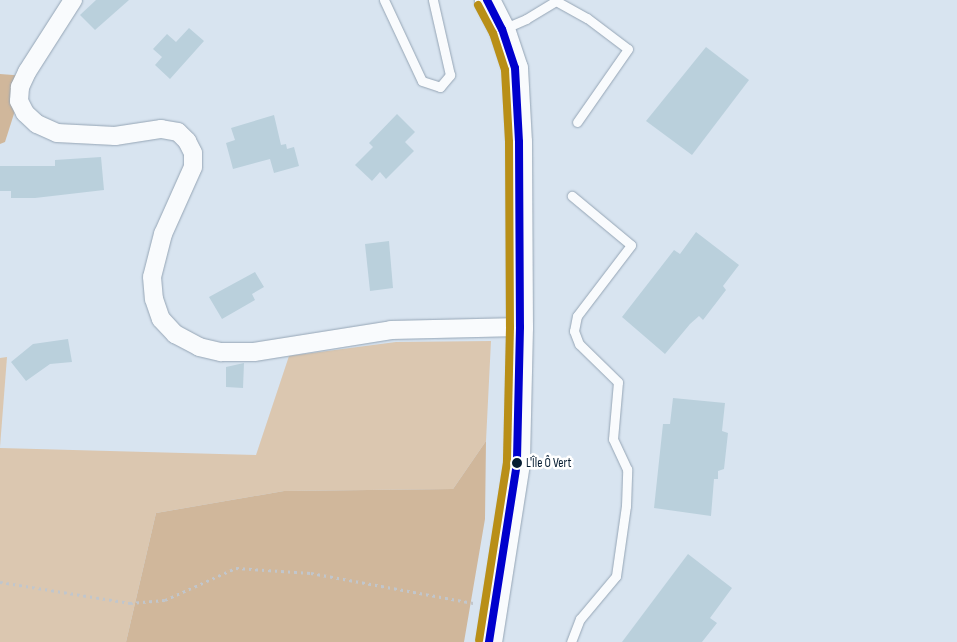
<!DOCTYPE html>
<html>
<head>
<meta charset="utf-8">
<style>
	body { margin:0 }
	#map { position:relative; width:957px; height:642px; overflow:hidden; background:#d8e4f0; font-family:"Sofia Sans Condensed",sans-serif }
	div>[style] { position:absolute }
	.green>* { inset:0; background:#dbc7b0 }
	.forest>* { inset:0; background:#d0b79b }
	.building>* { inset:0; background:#bad0dc }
	.path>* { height:3px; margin-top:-1.5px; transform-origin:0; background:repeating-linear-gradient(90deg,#c1c6cc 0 2.5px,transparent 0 6.5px) }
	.roads { filter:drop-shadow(0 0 1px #95a5b5) drop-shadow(0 0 1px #95a5b5) }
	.service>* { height:9px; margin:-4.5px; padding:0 4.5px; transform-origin:4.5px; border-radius:4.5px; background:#f9fbfd }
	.minor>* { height:18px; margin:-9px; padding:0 9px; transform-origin:9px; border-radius:9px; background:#f9fbfd }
	.secondary>* { height:25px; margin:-12.5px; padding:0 12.5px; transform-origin:12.5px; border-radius:12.5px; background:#f9fbfd }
	.bus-1>* { height:8px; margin:-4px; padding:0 4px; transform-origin:4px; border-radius:4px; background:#0000cd }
	.bus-2>* { height:8px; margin:-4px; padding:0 4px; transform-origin:4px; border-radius:4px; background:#b98f17 }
	.dots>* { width:14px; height:14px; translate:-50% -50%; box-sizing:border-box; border:2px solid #fff; border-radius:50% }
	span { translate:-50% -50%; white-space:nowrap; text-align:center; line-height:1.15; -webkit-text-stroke:5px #fff; paint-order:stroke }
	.bus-label { font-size:13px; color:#061d32 }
	.left { translate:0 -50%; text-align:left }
</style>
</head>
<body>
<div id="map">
	<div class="green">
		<i style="clip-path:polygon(491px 341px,486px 441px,453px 489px,284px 491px,156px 513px,126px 642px,0 642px,0 448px,256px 455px,289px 356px,396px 342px)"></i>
		<i style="clip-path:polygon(7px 357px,0 447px,0 358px)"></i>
	</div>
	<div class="forest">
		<i style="clip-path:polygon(0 74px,26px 76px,5px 142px,0 144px)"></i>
		<i style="clip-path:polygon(486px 441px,485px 519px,464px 642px,126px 642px,156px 513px,284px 491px,453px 489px)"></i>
	</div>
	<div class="building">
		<i style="clip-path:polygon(96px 0,129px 0,95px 30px,80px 15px)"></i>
		<i style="clip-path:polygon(189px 28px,204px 41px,170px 79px,155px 65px,162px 57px,153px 49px,167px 34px,176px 42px)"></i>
		<i style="clip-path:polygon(706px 47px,749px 80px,692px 155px,646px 121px)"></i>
		<i style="clip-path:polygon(397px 114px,415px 132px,405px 142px,414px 151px,386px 179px,380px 172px,372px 181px,355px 165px,373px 147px,369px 143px)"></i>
		<i style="clip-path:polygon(274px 115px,281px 145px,286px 144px,287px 149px,294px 147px,299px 166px,274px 173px,270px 159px,233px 169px,226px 143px,235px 140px,231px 128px)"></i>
		<i style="clip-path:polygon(101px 157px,104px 190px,35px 198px,11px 198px,11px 191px,0 191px,0 166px,55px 166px,55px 160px)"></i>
		<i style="clip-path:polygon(696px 232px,739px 265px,723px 286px,726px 290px,703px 320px,699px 316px,690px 324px,665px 354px,622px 317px,674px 250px,680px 254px)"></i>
		<i style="clip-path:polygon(389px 241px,393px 288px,370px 291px,365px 244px)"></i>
		<i style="clip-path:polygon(255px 272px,264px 287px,252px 294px,255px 300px,222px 319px,209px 297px)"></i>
		<i style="clip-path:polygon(68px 339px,72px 362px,50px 364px,26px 381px,11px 362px,33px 344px)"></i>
		<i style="clip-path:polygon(244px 363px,243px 388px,226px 387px,226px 367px)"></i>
		<i style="clip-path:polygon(673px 398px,725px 403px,722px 431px,728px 433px,724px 469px,718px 471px,718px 479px,714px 479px,711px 516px,654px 508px,663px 424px,670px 424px)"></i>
		<i style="clip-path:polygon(688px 554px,732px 588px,710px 618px,717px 623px,702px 642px,622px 642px)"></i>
	</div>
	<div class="path">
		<i style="left:0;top:582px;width:132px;rotate:9.2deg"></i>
		<i style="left:130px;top:603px;width:35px;rotate:-5deg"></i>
		<i style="left:165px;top:600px;width:78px;rotate:-24.3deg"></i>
		<i style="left:236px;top:568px;width:75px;rotate:3.8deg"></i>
		<i style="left:311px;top:573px;width:165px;rotate:10.5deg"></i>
	</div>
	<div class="roads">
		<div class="service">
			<i style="left:384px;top:0;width:89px;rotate:64.9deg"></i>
			<i style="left:422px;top:81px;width:19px;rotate:18deg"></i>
			<i style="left:440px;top:87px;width:16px;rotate:-50deg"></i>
			<i style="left:450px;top:75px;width:77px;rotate:-102.8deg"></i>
			<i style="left:503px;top:29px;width:25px;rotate:-23deg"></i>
			<i style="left:526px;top:19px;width:35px;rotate:-31deg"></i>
			<i style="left:556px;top:1px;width:35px;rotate:29deg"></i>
			<i style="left:587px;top:18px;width:51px;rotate:37.1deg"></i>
			<i style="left:628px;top:49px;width:89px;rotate:124.9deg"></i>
			<i style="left:571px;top:642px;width:25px;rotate:-69deg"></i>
			<i style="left:580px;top:619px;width:56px;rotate:-50.1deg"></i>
			<i style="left:616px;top:576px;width:71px;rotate:-81.9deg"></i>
			<i style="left:626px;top:506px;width:37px;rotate:-88deg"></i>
			<i style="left:627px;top:469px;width:33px;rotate:-115deg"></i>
			<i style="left:613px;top:439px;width:57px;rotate:-85deg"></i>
			<i style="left:618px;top:382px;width:54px;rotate:-135.7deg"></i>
			<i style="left:579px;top:344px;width:14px;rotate:-111deg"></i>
			<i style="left:574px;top:331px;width:15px;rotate:-79deg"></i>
			<i style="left:577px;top:316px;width:89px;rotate:-52.7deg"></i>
			<i style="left:631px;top:245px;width:77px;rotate:-140.3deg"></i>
		</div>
		<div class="minor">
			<i style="left:73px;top:0;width:85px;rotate:122.6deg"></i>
			<i style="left:27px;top:72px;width:17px;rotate:115deg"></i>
			<i style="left:20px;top:87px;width:14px;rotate:94deg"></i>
			<i style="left:19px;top:101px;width:13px;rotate:63deg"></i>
			<i style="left:25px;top:113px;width:16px;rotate:43deg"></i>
			<i style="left:37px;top:124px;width:22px;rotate:24deg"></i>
			<i style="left:57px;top:133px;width:58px;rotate:3deg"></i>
			<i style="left:115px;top:136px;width:47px;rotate:-8.7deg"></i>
			<i style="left:161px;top:129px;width:17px;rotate:10deg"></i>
			<i style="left:178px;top:132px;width:13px;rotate:45deg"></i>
			<i style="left:187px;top:141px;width:13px;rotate:63deg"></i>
			<i style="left:193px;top:153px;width:14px;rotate:90deg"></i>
			<i style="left:193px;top:167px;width:73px;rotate:114.1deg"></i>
			<i style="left:163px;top:234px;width:44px;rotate:104.3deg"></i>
			<i style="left:152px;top:277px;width:22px;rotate:85deg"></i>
			<i style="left:154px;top:299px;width:21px;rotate:71deg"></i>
			<i style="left:161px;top:319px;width:21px;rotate:47deg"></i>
			<i style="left:175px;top:334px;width:27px;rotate:28deg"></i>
			<i style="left:199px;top:347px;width:23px;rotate:13deg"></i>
			<i style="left:221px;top:352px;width:33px"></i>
			<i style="left:254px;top:352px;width:139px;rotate:-9.1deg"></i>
			<i style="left:391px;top:330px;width:129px;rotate:-1.3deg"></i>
		</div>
		<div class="secondary">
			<i style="left:487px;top:0;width:33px;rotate:63deg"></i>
			<i style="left:502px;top:29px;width:41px;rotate:71.6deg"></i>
			<i style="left:515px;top:68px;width:74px;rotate:86.9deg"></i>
			<i style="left:519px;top:142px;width:185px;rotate:89.7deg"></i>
			<i style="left:520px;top:327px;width:136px;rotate:91.3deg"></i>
			<i style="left:517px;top:463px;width:181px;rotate:98.9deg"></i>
		</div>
	</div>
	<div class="bus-1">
		<i style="left:487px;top:0;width:33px;rotate:63deg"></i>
		<i style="left:502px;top:29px;width:41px;rotate:71.6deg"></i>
		<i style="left:515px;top:68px;width:74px;rotate:86.9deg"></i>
		<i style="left:519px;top:142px;width:185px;rotate:89.7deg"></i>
		<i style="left:520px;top:327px;width:136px;rotate:91.3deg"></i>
		<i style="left:517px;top:463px;width:181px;rotate:98.9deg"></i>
	</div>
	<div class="bus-2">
		<i style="left:478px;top:5px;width:32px;rotate:62deg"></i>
		<i style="left:493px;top:33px;width:39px;rotate:72deg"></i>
		<i style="left:505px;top:70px;width:72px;rotate:86.8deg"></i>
		<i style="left:509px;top:142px;width:185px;rotate:89.7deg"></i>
		<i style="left:510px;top:327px;width:135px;rotate:91.3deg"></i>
		<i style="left:507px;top:462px;width:180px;rotate:98.9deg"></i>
	</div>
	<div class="dots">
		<i style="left:517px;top:463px;background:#061d32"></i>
	</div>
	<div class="bus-label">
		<span class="left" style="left:526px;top:463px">L'Île Ô Vert</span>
	</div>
</div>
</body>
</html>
